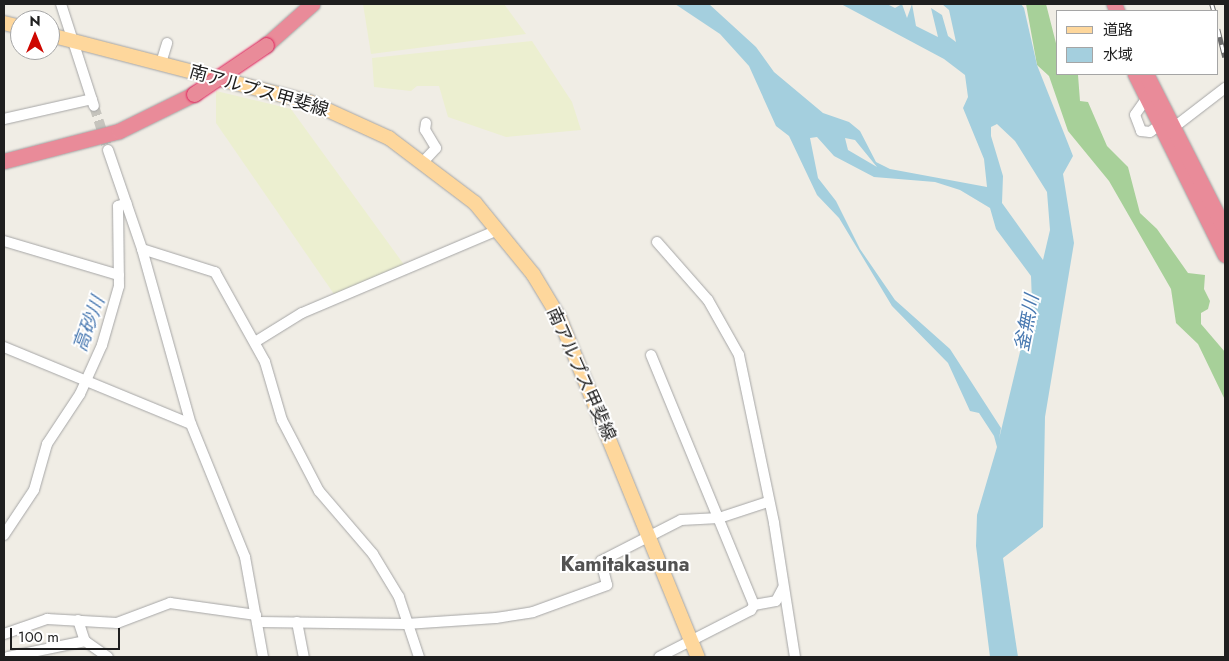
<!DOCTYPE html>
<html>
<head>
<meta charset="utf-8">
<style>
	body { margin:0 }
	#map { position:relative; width:1229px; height:661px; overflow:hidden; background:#f0ede5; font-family:Jost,"Noto Sans JP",sans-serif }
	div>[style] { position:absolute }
	.farmland>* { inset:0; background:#ecefd0 }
	.forest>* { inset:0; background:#a7d099 }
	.water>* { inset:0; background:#a4cfde }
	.minor-tunnel>* { height:10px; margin-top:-5px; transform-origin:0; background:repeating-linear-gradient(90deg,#c6c4bd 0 10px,transparent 0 15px) }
	.roads { filter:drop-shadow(0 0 1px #a6a6a6) drop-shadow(0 0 1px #a6a6a6) }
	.minor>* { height:10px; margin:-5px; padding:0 5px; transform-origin:5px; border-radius:5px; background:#fff }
	.major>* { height:14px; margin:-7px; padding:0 7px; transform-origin:7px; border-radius:7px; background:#fed79c }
	.highway>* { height:15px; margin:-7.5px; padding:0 7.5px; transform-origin:7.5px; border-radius:7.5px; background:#e98b99 }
	.rail>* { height:4.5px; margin-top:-2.25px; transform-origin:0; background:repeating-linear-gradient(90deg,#fff 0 8px,#6d6d6d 0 16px); box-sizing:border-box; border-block:1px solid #6d6d6d }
	.bridges { filter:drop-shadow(0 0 1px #df215c) drop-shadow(0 0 1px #df215c) }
	.highway-bridge>* { height:15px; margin:-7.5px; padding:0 7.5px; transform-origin:7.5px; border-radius:7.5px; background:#e98b99 }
	span { translate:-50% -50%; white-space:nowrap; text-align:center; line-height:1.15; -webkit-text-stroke:4px #fff; paint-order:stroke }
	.street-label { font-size:18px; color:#1f1f1f }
	.water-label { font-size:19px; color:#4979b1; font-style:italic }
	.quarter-label { font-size:20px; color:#525252; font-weight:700 }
	.frame { position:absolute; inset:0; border:5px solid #1f1f1f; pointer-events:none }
	.legend { position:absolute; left:1056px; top:10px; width:162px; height:65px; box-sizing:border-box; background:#fff; border:1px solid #a5a5a5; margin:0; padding:6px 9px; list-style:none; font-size:15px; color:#1f1f1f }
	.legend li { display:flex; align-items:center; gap:10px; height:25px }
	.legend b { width:25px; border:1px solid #a5a5a5 }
	.north { position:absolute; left:10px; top:10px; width:50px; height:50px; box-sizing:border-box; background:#fff; border:1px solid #a5a5a5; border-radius:50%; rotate:0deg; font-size:14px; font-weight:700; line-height:20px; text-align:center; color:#1f1f1f }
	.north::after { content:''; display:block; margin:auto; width:18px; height:22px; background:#ce0700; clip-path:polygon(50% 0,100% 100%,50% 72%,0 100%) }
	.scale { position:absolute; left:10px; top:628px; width:110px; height:22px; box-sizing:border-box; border:2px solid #1f1f1f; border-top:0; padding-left:6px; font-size:15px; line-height:18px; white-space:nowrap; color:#1f1f1f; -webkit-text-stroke:4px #fff; paint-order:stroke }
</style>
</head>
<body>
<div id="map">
	<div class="farmland">
		<i style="clip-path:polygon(363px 4px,504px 4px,526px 34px,371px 54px)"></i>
		<i style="clip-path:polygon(532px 41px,572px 102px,581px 130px,506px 137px,448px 117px,439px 86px,417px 86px,411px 91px,374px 87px,372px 58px)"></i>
		<i style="clip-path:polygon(216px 91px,291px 109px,405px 266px,336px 297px,216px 123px)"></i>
	</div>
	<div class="forest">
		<i style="clip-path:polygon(1026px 4px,1046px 4px,1058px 51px,1058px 74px,1078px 75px,1080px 101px,1088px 102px,1107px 146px,1128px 167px,1140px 213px,1157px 229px,1188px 273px,1205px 275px,1204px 289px,1210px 301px,1208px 309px,1201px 313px,1201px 324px,1225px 352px,1225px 400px,1198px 344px,1176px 323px,1171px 289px,1109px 181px,1068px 131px,1049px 76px,1037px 65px)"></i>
	</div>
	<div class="water">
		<i style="clip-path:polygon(evenodd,675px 4px,709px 4px,756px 47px,774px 72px,823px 113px,849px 122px,860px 131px,876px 162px,890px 169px,987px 187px,984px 159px,963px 108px,968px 97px,965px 75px,944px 59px,841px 4px,887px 4px,895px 8px,902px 4px,907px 18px,912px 4px,916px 26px,938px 37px,931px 8px,942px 15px,948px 36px,956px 42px,949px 10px,942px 4px,1021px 4px,1024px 8px,1037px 65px,1073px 156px,1063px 174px,1074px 243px,1045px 417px,1043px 527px,1003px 558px,1018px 657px,990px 657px,976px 546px,977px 515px,997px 447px,994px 436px,979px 413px,970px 411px,948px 363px,892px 306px,839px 218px,817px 195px,789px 136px,776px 126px,749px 66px,720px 34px,675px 4px,997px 124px,1015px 141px,1047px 192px,1050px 230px,1043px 260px,1002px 203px,1003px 176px,991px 136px,991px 127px,997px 124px,675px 4px,817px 137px,834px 156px,874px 177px,935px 182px,960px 190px,990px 208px,996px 229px,1031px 276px,1032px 302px,999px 439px,1001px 428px,950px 349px,895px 300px,860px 249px,836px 201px,818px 178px,810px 138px,817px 137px,675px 4px,845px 138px,855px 140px,877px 167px,848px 150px,845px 138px)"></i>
	</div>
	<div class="minor-tunnel">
		<i style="left:94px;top:106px;width:46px;rotate:72.3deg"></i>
	</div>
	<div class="roads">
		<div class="minor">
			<i style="left:61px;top:4px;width:107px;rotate:72.1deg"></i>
			<i style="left:161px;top:63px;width:21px;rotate:-73deg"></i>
			<i style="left:1146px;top:99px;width:19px;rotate:125deg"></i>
			<i style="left:1135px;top:115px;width:17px;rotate:69deg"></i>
			<i style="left:1141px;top:131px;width:9px;rotate:6deg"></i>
			<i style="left:1150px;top:132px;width:19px;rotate:-36deg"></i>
			<i style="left:4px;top:119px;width:90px;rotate:-12.8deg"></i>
			<i style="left:1173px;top:128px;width:66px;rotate:-37.6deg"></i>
			<i style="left:108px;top:150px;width:105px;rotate:71deg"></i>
			<i style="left:142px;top:249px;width:182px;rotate:74.4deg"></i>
			<i style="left:191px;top:424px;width:144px;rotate:67.9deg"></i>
			<i style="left:245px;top:557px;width:102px;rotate:79.8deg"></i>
			<i style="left:423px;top:162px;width:19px;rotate:-47deg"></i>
			<i style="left:436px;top:148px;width:21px;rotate:-121deg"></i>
			<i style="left:425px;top:130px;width:7px;rotate:-82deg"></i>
			<i style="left:4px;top:241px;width:120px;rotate:16.5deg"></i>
			<i style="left:657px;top:242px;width:77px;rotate:48.7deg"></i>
			<i style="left:708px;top:300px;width:63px;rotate:60.6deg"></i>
			<i style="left:739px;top:355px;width:172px;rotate:78.2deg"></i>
			<i style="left:774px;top:523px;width:136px;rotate:81.1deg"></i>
			<i style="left:142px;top:249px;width:77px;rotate:17.5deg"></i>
			<i style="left:215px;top:272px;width:103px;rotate:60.9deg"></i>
			<i style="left:265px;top:362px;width:60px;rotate:73.7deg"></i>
			<i style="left:282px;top:420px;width:80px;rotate:62.5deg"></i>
			<i style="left:319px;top:491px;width:83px;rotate:49.4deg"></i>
			<i style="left:373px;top:554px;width:50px;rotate:58.8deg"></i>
			<i style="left:399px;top:597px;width:63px;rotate:71.6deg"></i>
			<i style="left:255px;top:342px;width:55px;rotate:-31.7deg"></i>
			<i style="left:302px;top:313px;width:213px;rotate:-23deg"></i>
			<i style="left:4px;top:347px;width:202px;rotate:22.4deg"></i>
			<i style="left:651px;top:355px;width:270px;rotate:67.6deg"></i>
			<i style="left:754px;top:605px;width:6px;rotate:121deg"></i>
			<i style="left:751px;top:610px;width:103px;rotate:152.9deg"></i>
			<i style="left:4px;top:535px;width:54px;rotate:-56.3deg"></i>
			<i style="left:34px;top:490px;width:48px;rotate:-74.2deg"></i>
			<i style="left:47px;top:444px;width:60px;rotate:-56.6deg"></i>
			<i style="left:80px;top:394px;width:54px;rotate:-65.8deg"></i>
			<i style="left:102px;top:345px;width:61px;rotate:-73.9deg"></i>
			<i style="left:119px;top:286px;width:80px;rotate:-90.7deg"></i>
			<i style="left:118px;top:206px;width:9px;rotate:-18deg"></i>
			<i style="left:754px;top:605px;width:22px;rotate:-10deg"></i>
			<i style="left:776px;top:601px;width:15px;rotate:-62deg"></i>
			<i style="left:78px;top:620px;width:22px;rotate:72deg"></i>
			<i style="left:258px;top:622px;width:148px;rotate:0.8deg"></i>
			<i style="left:406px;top:624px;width:90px;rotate:-3.8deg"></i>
			<i style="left:496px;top:618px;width:37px;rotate:-9deg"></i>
			<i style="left:533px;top:612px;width:79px;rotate:-20deg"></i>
			<i style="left:607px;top:585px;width:25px;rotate:-104deg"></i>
			<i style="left:601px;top:561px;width:90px;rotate:-27.1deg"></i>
			<i style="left:681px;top:520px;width:38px;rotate:-3deg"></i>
			<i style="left:719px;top:518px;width:52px;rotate:-18.1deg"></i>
			<i style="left:297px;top:622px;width:36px;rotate:79deg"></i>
			<i style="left:4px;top:634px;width:46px;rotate:-19.2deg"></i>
			<i style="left:47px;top:619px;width:70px;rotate:3.3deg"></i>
			<i style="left:117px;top:623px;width:57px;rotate:-20.7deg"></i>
			<i style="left:170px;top:603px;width:87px;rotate:7.9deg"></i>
			<i style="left:8px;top:657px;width:79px;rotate:-11.7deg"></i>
			<i style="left:85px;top:641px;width:28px;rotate:35deg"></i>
		</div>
		<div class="major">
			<i style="left:4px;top:23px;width:16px;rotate:14deg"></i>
			<i style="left:50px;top:35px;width:268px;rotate:14.5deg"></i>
			<i style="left:310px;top:102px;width:87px;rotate:24.5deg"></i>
			<i style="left:389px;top:138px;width:108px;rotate:37.1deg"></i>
			<i style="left:475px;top:203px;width:92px;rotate:50.8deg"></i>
			<i style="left:533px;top:274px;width:50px;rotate:58.8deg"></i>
			<i style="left:559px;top:317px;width:367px;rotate:67.8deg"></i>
		</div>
		<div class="highway">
			<i style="left:1114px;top:4px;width:8px;rotate:67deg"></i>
			<i style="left:266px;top:45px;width:62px;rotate:-41.7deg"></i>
			<i style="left:1135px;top:74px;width:202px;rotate:63.6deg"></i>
			<i style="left:1146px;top:74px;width:175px;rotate:63.1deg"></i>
			<i style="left:4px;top:161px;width:119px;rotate:-14.6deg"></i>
			<i style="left:119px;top:131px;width:84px;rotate:-26.3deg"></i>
		</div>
	</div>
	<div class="rail">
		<i style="left:1212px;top:4px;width:7px;rotate:74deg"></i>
		<i style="left:1218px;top:29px;width:29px;rotate:76deg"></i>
	</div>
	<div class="bridges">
		<div class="highway-bridge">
			<i style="left:194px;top:94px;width:87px;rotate:-34.2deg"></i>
		</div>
	</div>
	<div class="street-label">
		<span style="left:259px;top:91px;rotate:16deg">南アルプス甲斐線</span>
		<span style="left:581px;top:374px;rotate:66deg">南アルプス甲斐線</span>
	</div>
	<div class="water-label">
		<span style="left:1027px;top:323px;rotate:-79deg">釜無川</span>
		<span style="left:89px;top:324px;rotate:-70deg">高砂川</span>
	</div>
	<div class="quarter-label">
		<span style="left:625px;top:564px">Kamitakasuna</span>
	</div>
	<div class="frame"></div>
	<ul class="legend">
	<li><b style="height:6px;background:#fed79c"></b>道路</li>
	<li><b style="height:14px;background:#a4cfde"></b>水域</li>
	</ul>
	<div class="north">N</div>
	<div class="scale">100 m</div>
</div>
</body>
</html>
